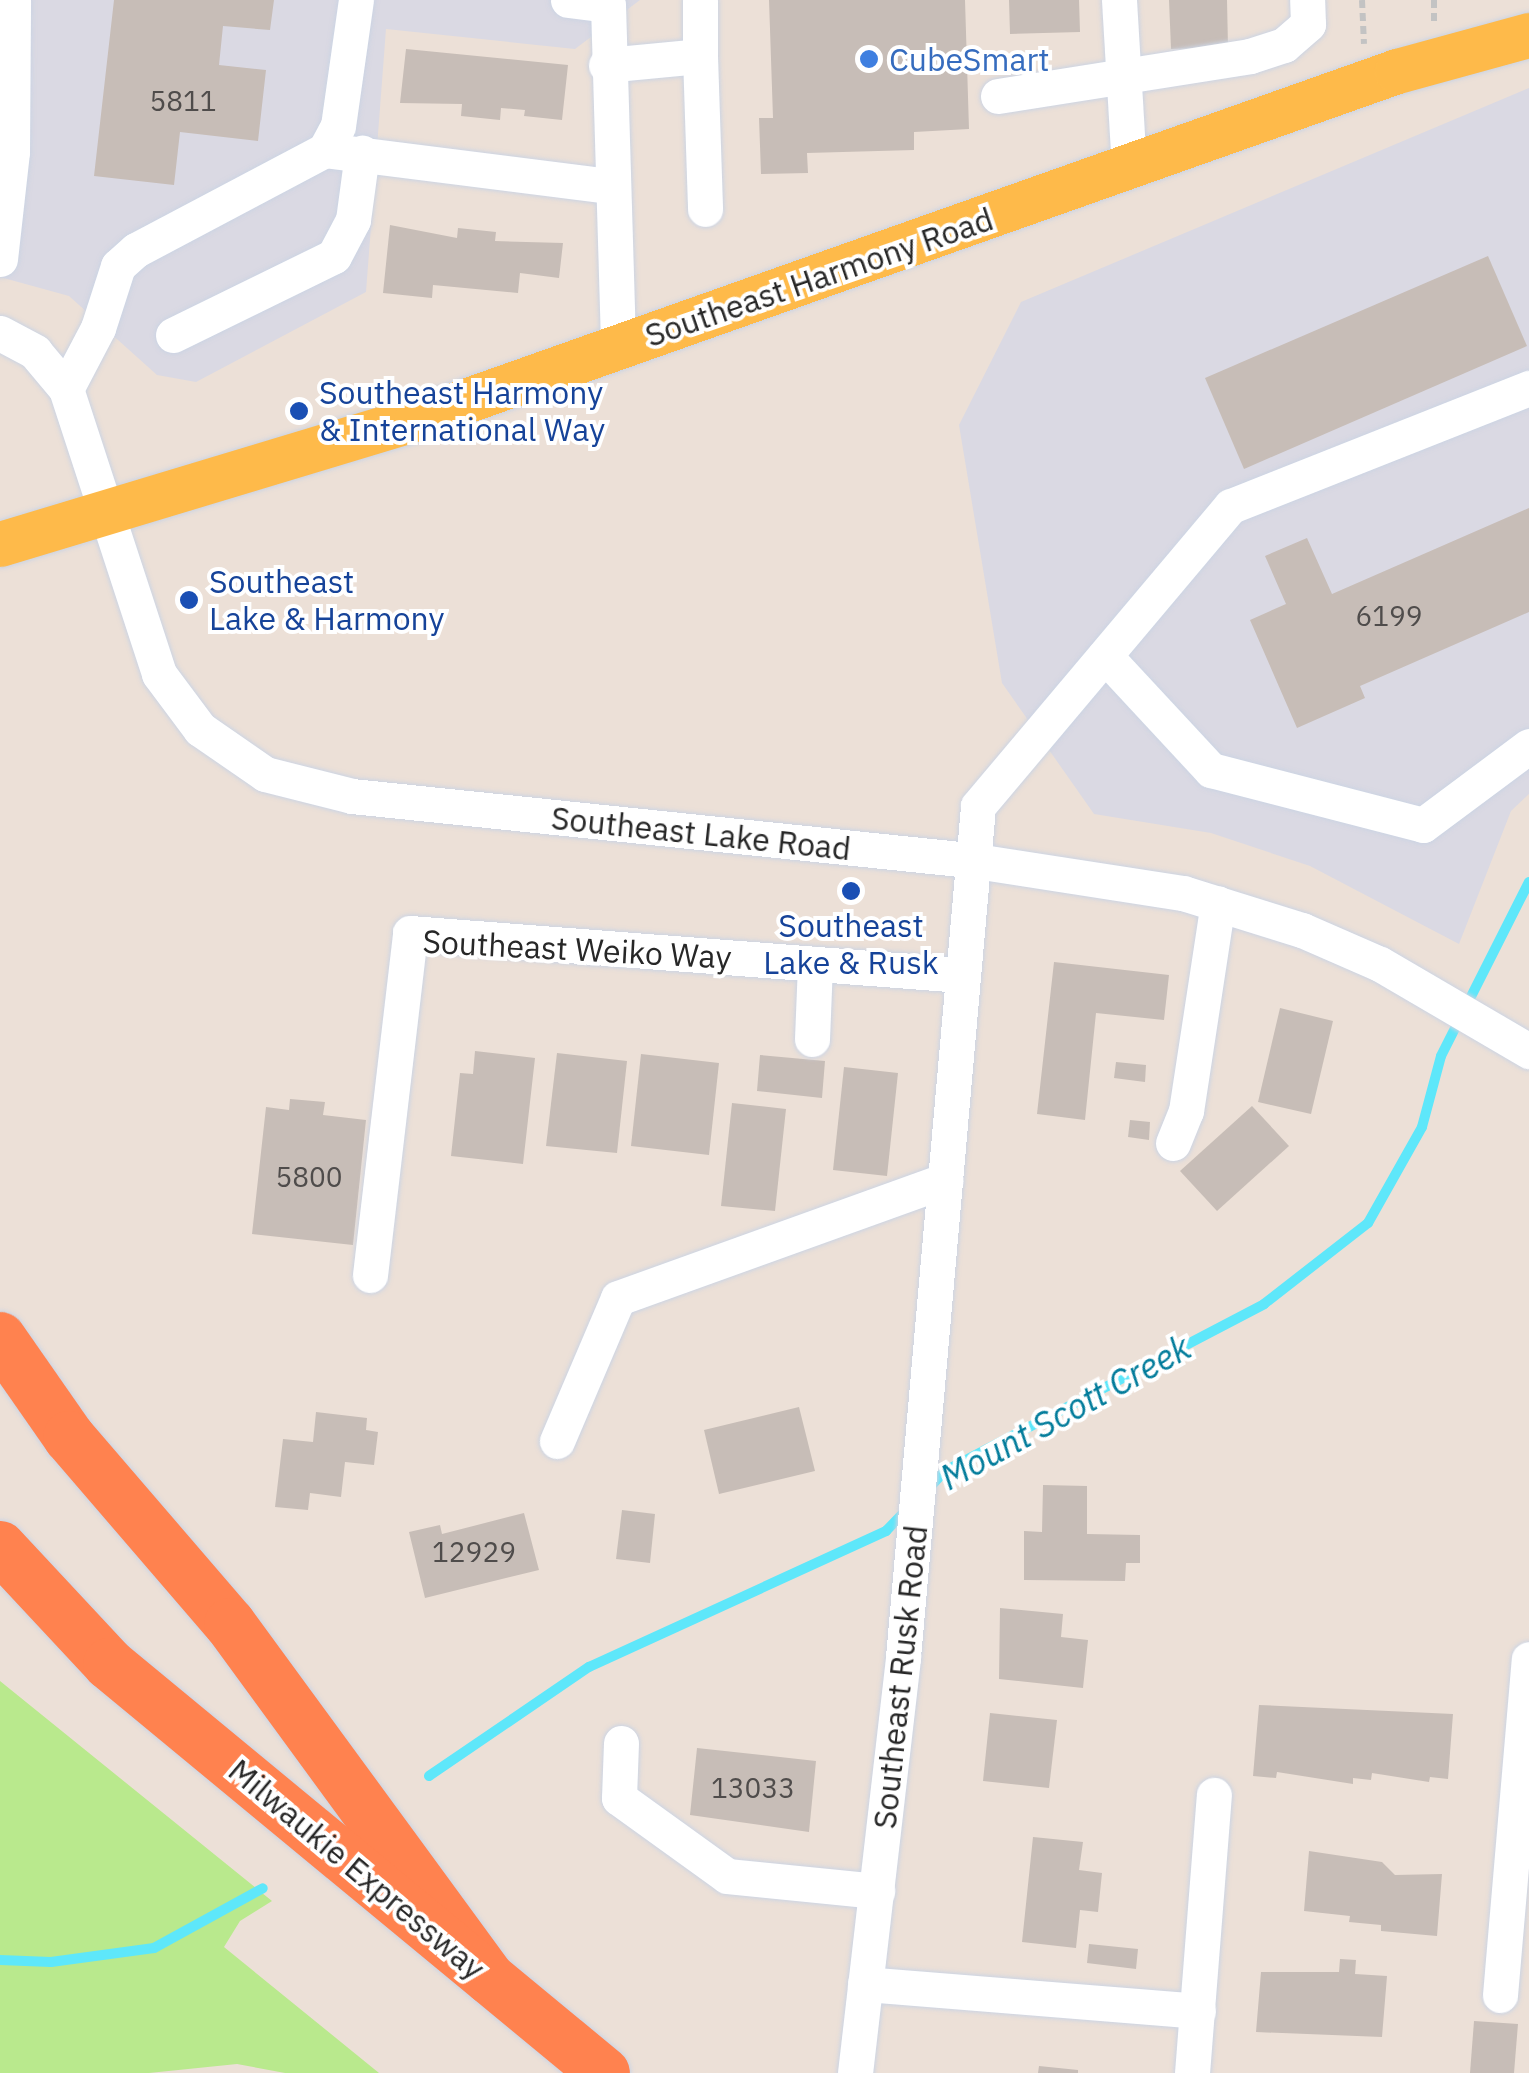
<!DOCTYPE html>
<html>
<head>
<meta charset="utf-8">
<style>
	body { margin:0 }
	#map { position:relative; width:1529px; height:2073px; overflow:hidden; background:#ece0d7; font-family:"IBM Plex Sans",sans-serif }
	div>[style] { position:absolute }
	.industrial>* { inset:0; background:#dad9e3 }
	.green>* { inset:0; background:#b9e98d }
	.stream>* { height:10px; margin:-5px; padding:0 5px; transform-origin:5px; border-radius:5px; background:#5ee7fa }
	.building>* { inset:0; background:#c7bdb7 }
	.path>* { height:6px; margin-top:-3px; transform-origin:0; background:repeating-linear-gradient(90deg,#c3c3c3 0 8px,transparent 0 13px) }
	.roads { filter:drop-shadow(0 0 2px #ccd4e3) drop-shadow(0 0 2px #ccd4e3) }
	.minor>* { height:35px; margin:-17.5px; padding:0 17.5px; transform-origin:17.5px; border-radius:17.5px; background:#fff }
	.major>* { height:45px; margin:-22.5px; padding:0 22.5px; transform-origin:22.5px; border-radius:22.5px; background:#feba4a }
	.highway>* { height:52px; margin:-26px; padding:0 26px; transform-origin:26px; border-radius:26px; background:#ff824f }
	.dots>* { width:28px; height:28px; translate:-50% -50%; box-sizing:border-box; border:5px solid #fff; border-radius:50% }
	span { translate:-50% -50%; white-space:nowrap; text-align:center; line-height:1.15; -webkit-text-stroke:8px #fff; paint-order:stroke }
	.number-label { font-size:28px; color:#4f4c4b }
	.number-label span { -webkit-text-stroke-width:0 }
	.shop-label { font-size:32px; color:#366cbe }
	.left { translate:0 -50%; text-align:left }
	.street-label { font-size:32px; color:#272727 }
	.transit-label { font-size:32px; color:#164399 }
	.water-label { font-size:35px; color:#027c9b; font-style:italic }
</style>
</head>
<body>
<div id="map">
	<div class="industrial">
		<i style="clip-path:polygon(0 0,640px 0,575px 49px,386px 29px,366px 292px,196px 382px,157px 375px,69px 296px,0 277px)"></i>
		<i style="clip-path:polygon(1529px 88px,1529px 794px,1511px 811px,1459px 944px,1310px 866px,1211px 833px,1094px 814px,1002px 683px,959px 425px,1021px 302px)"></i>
	</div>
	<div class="green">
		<i style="clip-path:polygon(0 1681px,272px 1901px,240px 1921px,224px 1947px,379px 2073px,285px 2073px,237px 2064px,149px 2073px,0 2073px)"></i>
	</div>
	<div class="stream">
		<i style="left:929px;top:1488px;width:23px;rotate:-47deg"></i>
		<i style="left:945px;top:1471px;width:360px;rotate:-27.6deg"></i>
		<i style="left:1264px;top:1304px;width:132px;rotate:-37.9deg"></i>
		<i style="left:1368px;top:1223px;width:110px;rotate:-60.6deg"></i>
		<i style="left:1422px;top:1127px;width:73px;rotate:-75deg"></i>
		<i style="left:1441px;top:1056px;width:195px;rotate:-63.2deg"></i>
		<i style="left:429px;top:1776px;width:194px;rotate:-34.3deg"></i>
		<i style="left:589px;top:1667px;width:327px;rotate:-24.6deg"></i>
		<i style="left:886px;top:1531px;width:29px;rotate:-46deg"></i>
		<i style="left:0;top:1960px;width:51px;rotate:2.2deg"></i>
		<i style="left:51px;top:1962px;width:104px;rotate:-7.7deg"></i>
		<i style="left:154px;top:1948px;width:124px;rotate:-28.8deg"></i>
	</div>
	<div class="building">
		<i style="clip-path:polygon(114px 0,274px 0,270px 30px,223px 26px,219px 65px,266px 70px,258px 141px,180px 132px,174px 185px,94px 176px)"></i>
		<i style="clip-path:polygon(769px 0,965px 0,969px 129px,914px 132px,914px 150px,807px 153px,808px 173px,761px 174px,759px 118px,773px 118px)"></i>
		<i style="clip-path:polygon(1009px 0,1079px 0,1080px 32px,1010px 34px)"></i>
		<i style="clip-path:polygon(1169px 0,1227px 0,1228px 47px,1171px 49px)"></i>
		<i style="clip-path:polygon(406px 49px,568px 65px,562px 120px,524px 116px,525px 110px,501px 108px,500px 120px,461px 116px,462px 104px,400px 103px)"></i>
		<i style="clip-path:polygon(390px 225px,457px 238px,458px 228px,496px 232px,495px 241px,563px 243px,559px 278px,520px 273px,518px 293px,433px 285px,432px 298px,383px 293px)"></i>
		<i style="clip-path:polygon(1488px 256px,1527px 346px,1244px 469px,1205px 378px)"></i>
		<i style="clip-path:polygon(1529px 508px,1529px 612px,1360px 686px,1365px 698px,1297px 728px,1250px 620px,1286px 604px,1265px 556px,1307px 538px,1332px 594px)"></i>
		<i style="clip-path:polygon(1054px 962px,1169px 975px,1164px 1020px,1096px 1013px,1085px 1120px,1037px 1114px)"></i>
		<i style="clip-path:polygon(1280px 1008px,1333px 1021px,1311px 1114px,1258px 1102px)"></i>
		<i style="clip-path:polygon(475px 1051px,535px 1058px,523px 1164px,451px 1156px,460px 1073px,473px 1074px)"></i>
		<i style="clip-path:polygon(557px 1053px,627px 1061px,617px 1153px,546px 1146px)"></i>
		<i style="clip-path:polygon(641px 1054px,719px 1063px,709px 1155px,631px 1146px)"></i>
		<i style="clip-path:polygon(760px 1055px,825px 1061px,822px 1098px,757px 1091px)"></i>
		<i style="clip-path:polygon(1116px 1062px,1146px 1065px,1145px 1082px,1114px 1078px)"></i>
		<i style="clip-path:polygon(844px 1067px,898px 1073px,887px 1176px,833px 1170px)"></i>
		<i style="clip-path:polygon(290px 1099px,325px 1102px,323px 1115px,366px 1120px,353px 1245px,252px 1234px,266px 1107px,289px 1110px)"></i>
		<i style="clip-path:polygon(732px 1103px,786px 1109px,775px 1211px,721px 1206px)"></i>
		<i style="clip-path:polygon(1252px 1106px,1289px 1146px,1217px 1211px,1180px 1171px)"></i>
		<i style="clip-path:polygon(1130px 1120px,1150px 1122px,1149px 1140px,1128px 1137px)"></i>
		<i style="clip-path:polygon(799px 1407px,815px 1471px,719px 1494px,704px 1430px)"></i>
		<i style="clip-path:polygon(316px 1412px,367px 1418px,366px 1430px,378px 1432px,374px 1465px,345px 1462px,341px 1497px,310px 1493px,308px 1510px,275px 1507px,283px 1439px,313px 1442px)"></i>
		<i style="clip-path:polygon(1043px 1485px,1087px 1486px,1087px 1534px,1140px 1535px,1140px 1563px,1126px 1563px,1125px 1581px,1024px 1580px,1024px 1531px,1042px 1532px)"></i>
		<i style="clip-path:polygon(622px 1510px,655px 1514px,650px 1563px,616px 1559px)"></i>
		<i style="clip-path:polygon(524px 1513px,539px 1570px,425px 1598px,409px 1532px,440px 1525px,442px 1534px)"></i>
		<i style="clip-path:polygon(1000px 1608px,1063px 1614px,1061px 1637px,1088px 1640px,1083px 1688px,999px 1679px)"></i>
		<i style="clip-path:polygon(1259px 1705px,1453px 1714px,1448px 1779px,1430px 1777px,1429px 1782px,1372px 1773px,1371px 1780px,1353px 1778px,1353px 1784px,1277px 1772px,1276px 1778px,1253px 1776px)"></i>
		<i style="clip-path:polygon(990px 1713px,1057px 1720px,1049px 1788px,983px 1781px)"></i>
		<i style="clip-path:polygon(697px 1748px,816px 1761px,809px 1832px,690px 1815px)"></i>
		<i style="clip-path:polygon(1033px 1837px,1083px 1842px,1079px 1870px,1102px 1873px,1098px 1912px,1080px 1910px,1076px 1948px,1022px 1942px)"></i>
		<i style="clip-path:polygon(1309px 1851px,1382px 1862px,1395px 1875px,1442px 1874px,1437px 1936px,1381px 1931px,1381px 1925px,1349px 1922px,1350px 1916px,1304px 1911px)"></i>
		<i style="clip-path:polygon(1089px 1944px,1138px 1949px,1136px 1969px,1087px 1963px)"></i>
		<i style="clip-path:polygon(1340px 1959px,1356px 1960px,1355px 1974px,1387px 1976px,1382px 2037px,1256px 2032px,1261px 1972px,1339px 1972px)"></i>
		<i style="clip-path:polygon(1474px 2021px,1518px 2024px,1514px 2073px,1470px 2073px)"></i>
		<i style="clip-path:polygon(1039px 2066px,1078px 2070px,1078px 2073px,1038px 2073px)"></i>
	</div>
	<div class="path">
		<i style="left:1362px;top:0;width:44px;rotate:87.4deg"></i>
		<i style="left:1434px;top:0;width:24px;rotate:90deg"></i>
	</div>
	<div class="roads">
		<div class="minor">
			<i style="left:568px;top:0;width:40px;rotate:7.1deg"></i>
			<i style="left:608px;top:5px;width:343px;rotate:88.3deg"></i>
			<i style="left:1119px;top:0;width:166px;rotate:86.6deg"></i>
			<i style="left:700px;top:56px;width:56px;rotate:-90deg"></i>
			<i style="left:606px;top:65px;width:94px;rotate:-5.5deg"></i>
			<i style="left:700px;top:56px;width:153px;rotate:88.1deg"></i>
			<i style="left:998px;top:96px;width:255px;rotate:-9deg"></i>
			<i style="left:1250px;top:56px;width:36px;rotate:-18deg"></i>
			<i style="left:1284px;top:45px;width:32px;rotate:-41deg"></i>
			<i style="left:1308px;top:24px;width:24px;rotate:-92deg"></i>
			<i style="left:325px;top:150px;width:288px;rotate:7.2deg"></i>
			<i style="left:0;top:259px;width:108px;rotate:-83.6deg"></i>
			<i style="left:12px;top:152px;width:152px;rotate:-89.6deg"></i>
			<i style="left:0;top:333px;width:40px;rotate:28deg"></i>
			<i style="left:35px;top:352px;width:48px;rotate:50deg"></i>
			<i style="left:66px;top:389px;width:300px;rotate:71.9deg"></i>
			<i style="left:159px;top:674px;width:69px;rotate:53.3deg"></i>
			<i style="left:200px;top:729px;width:79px;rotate:34.7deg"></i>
			<i style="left:265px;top:774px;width:90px;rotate:14.2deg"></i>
			<i style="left:352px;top:796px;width:620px;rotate:5.92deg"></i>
			<i style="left:969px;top:860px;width:217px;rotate:8.8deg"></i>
			<i style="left:1183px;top:893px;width:125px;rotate:17.3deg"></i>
			<i style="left:1302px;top:930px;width:85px;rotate:23.6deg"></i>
			<i style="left:1380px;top:964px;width:173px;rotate:30.3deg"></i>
			<i style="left:173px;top:335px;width:179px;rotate:-26.1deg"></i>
			<i style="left:334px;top:256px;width:41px;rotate:-62.2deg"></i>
			<i style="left:353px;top:220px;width:68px;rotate:-82.3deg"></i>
			<i style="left:66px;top:389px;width:69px;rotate:-62.3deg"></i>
			<i style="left:98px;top:328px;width:65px;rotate:-72.1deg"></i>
			<i style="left:118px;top:266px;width:24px;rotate:-42deg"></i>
			<i style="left:136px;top:250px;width:214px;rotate:-27.9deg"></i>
			<i style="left:325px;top:150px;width:27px;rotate:-62deg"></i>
			<i style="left:338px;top:126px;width:127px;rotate:-81.9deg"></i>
			<i style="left:1105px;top:656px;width:156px;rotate:47.1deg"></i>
			<i style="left:1211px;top:770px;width:219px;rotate:14.5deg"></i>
			<i style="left:1423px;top:825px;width:132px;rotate:-36.7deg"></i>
			<i style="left:812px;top:1039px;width:75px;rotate:-87.7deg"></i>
			<i style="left:1173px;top:1143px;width:35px;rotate:-68deg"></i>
			<i style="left:1186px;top:1111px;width:210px;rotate:-81.3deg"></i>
			<i style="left:370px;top:1275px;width:344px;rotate:-83.3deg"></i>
			<i style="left:410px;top:933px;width:554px;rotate:4.35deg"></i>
			<i style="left:557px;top:1441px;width:155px;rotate:-66.9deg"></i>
			<i style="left:618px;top:1298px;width:348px;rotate:-19.8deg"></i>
			<i style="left:621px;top:1743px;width:55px;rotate:92.1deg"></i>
			<i style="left:619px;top:1798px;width:133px;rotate:35.8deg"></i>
			<i style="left:727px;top:1876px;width:151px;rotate:5.7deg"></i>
			<i style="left:865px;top:1984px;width:334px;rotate:4.6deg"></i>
			<i style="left:1500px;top:1995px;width:337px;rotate:-85.1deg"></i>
			<i style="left:855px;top:2073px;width:419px;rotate:-83.4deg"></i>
			<i style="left:903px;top:1657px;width:854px;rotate:-84.96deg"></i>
			<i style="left:978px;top:806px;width:392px;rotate:-49.9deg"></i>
			<i style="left:1231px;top:506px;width:321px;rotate:-21.6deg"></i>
			<i style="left:1192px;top:2073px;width:279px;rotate:-85.5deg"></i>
		</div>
		<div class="major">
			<i style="left:0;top:544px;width:436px;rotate:-16.8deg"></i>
			<i style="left:417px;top:418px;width:1040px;rotate:-19.5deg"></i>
			<i style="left:1397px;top:71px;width:137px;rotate:-15.3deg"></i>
		</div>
		<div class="highway">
			<i style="left:0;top:1338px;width:121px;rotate:55.1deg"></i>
			<i style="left:69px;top:1437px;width:247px;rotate:49.3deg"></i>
			<i style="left:230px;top:1624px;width:439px;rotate:53.8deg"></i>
			<i style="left:0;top:1547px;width:160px;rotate:47deg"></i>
			<i style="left:109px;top:1664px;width:642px;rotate:39.57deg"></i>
		</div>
	</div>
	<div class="dots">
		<i style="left:869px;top:59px;background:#3f7fe0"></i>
		<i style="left:299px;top:411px;background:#1a4fb4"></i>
		<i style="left:189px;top:600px;background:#1a4fb4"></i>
		<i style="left:851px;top:891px;background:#1a4fb4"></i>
	</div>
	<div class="number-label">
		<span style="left:183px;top:101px">5811</span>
		<span style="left:1389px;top:616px">6199</span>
		<span style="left:309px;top:1177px">5800</span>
		<span style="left:474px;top:1552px">12929</span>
		<span style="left:753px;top:1788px">13033</span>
	</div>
	<div class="shop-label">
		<span class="left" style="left:889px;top:59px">CubeSmart</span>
	</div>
	<div class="street-label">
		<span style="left:819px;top:277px;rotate:-19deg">Southeast Harmony Road</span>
		<span style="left:701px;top:833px;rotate:6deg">Southeast Lake Road</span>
		<span style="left:577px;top:949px;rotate:3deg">Southeast Weiko Way</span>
		<span style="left:900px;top:1677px;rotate:-84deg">Southeast Rusk Road</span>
		<span style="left:357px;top:1869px;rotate:40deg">Milwaukie Expressway</span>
	</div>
	<div class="transit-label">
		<span class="left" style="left:319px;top:411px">Southeast Harmony<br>&amp; International Way</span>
		<span class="left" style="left:209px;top:600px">Southeast<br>Lake &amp; Harmony</span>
		<span style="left:851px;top:944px">Southeast<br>Lake &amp; Rusk</span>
	</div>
	<div class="water-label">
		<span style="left:1065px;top:1412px;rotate:-29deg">Mount Scott Creek</span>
	</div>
</div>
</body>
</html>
